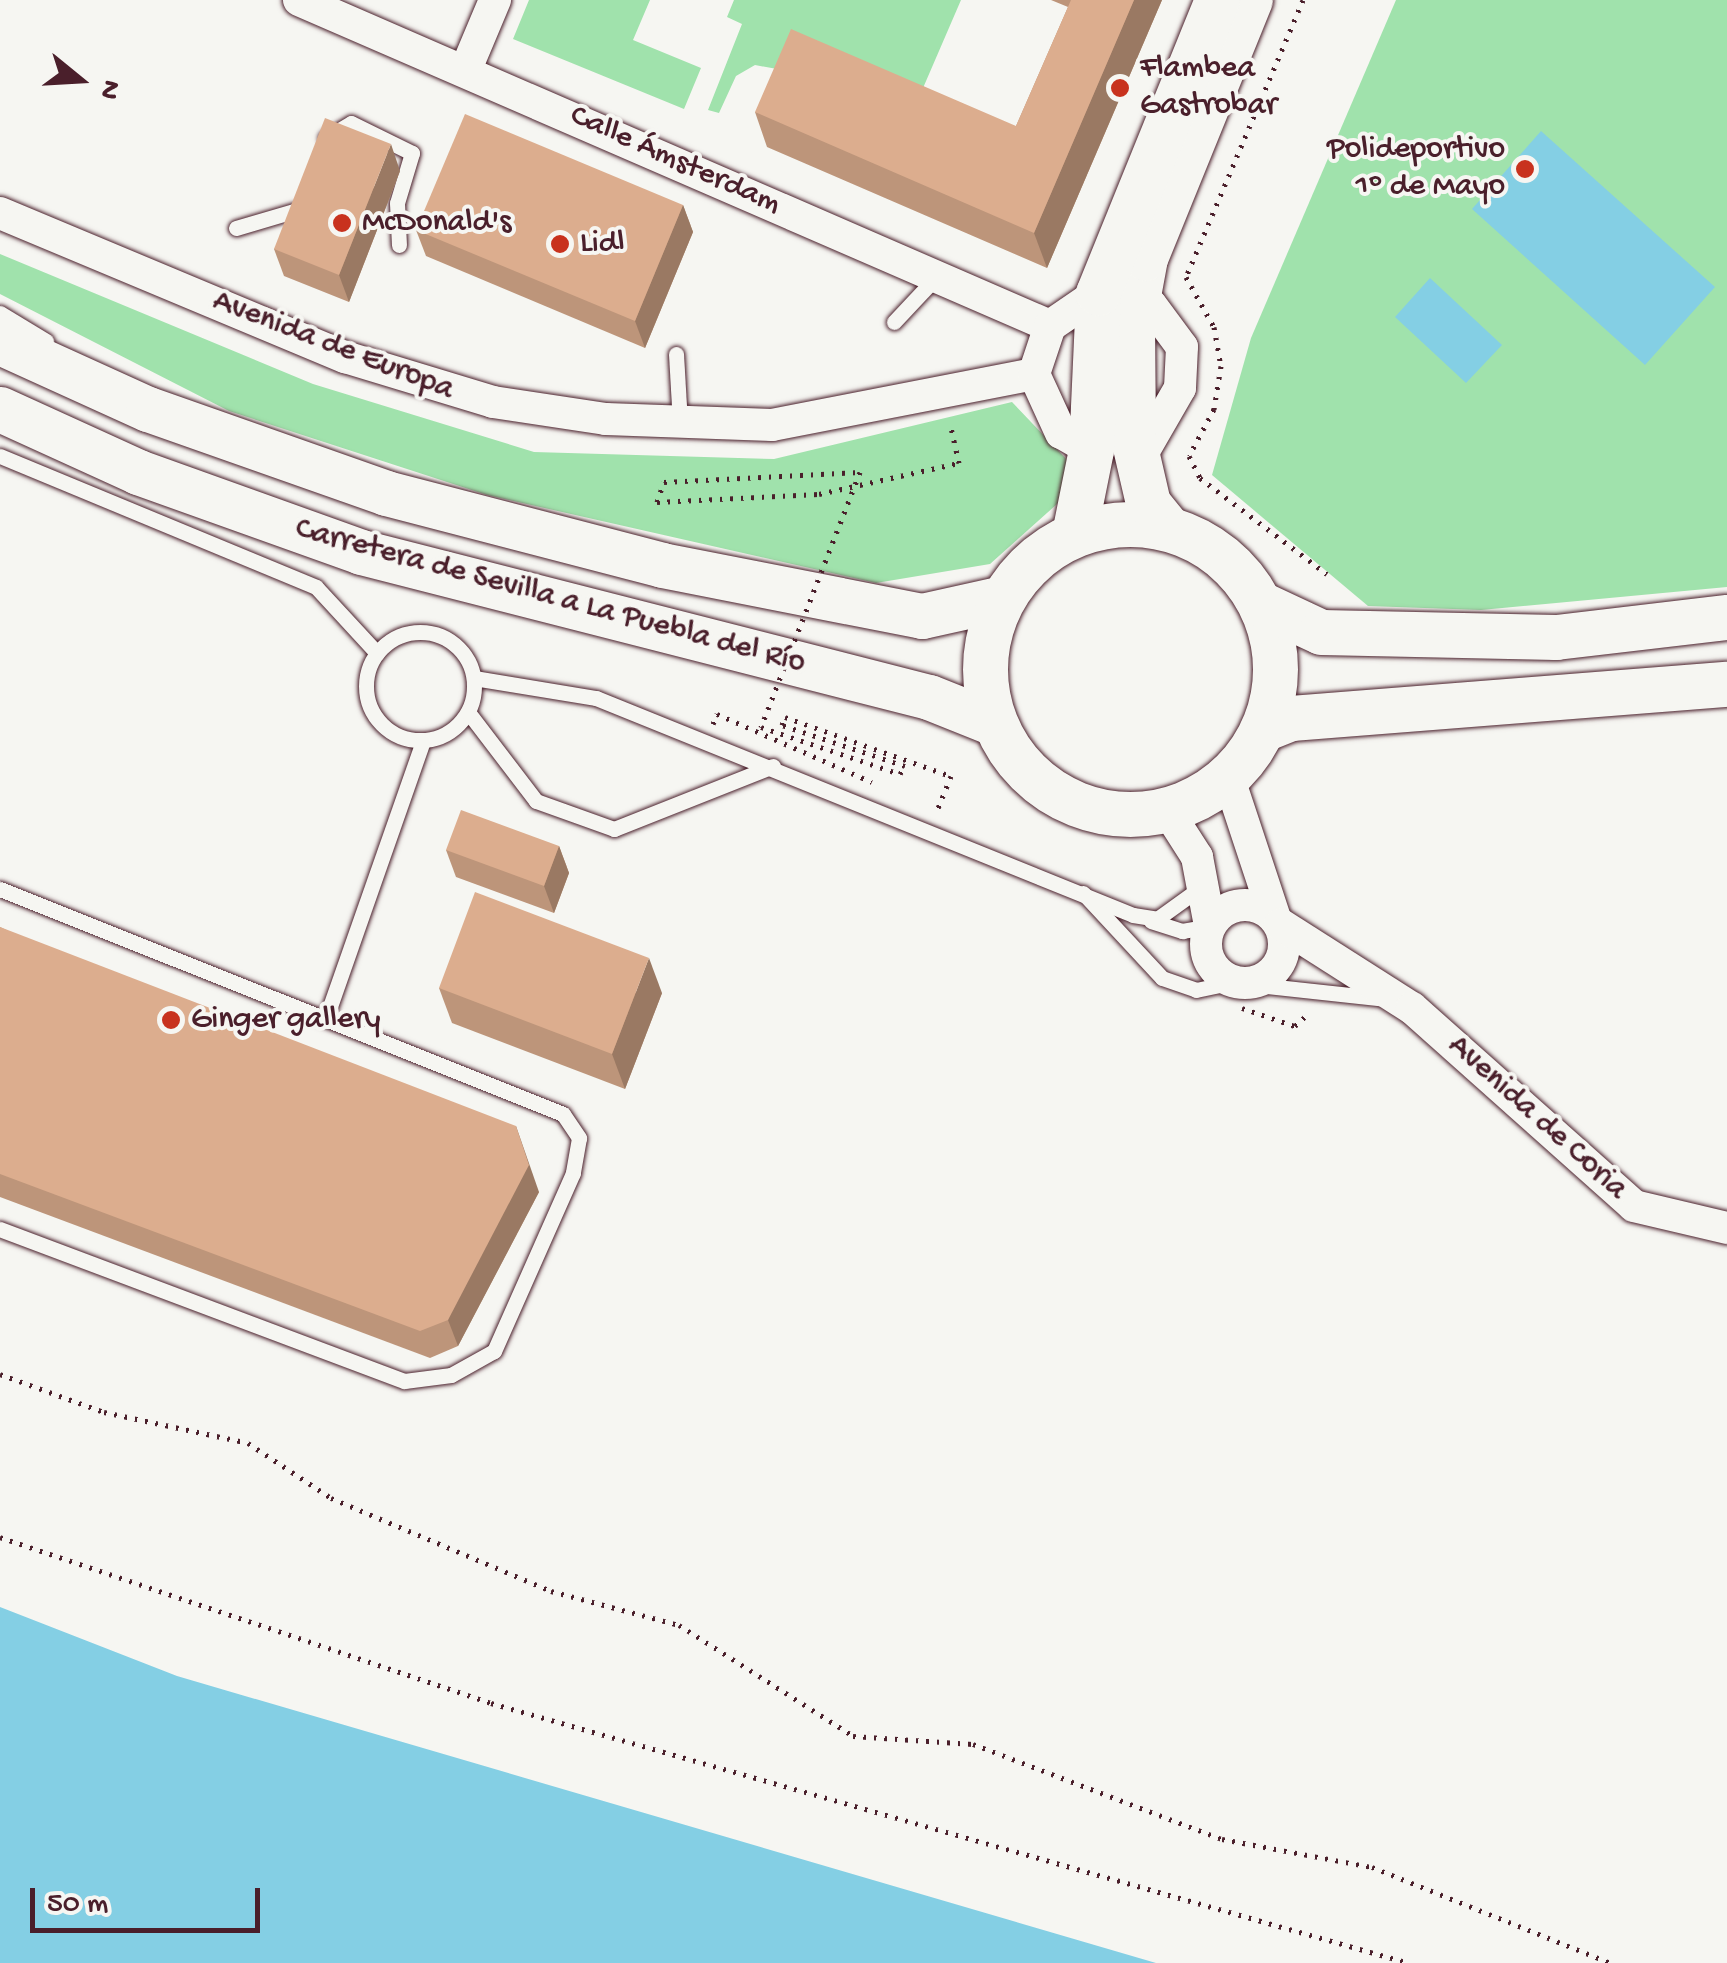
<!DOCTYPE html>
<html>
<head>
<meta charset="utf-8">
<style>
	body { margin:0 }
	#map { position:relative; width:1727px; height:1963px; overflow:hidden; background:#f6f6f2; font-family:"Gochi Hand",sans-serif }
	div>[style] { position:absolute }
	.green>* { inset:0; background:#a0e2ac }
	.water>* { inset:0; background:#84cfe4 }
	.path>* { height:5px; margin-top:-2.5px; transform-origin:0; background:repeating-linear-gradient(90deg,#4a1f2b 0 2.5px,transparent 0 10.5px) }
	.roads { filter:drop-shadow(0 0 2px #4a1f2b) drop-shadow(0 0 2px #4a1f2b) }
	.lane>* { height:15px; margin:-7.5px; padding:0 7.5px; transform-origin:7.5px; border-radius:7.5px; background:#f6f6f2 }
	.lane>.ring { margin:-7.5px; padding:0; box-sizing:content-box; background:none; border:15px solid #f6f6f2; border-radius:50% }
	.street>* { height:32px; margin:-16px; padding:0 16px; transform-origin:16px; border-radius:16px; background:#f6f6f2 }
	.street>.ring { margin:-16px; padding:0; box-sizing:content-box; background:none; border:32px solid #f6f6f2; border-radius:50% }
	.secondary>* { height:45px; margin:-22.5px; padding:0 22.5px; transform-origin:22.5px; border-radius:22.5px; background:#f6f6f2 }
	.secondary>.ring { margin:-22.5px; padding:0; box-sizing:content-box; background:none; border:45px solid #f6f6f2; border-radius:50% }
	.path-bridge>* { height:5px; margin-top:-2.5px; transform-origin:0; background:repeating-linear-gradient(90deg,#4a1f2b 0 2.5px,transparent 0 10.5px) }
	.wall>* { inset:0; background:#bd957a }
	.shaded-wall>* { inset:0; background:#9a7963 }
	.building>* { inset:0; background:#dcad8e }
	.dots>* { width:28px; height:28px; translate:-50% -50%; box-sizing:border-box; border:5px solid #f6f6f2; border-radius:50% }
	span { translate:-50% -50%; white-space:nowrap; text-align:center; line-height:1.15; -webkit-text-stroke:8px #f6f6f2; paint-order:stroke }
	.poi-label { font-size:32px; color:#4a1f2b }
	.left { translate:0 -50%; text-align:left }
	.right { translate:-100% -50%; text-align:right }
	.street-label { font-size:32px; color:#4a1f2b }
	.north { position:absolute; left:30px; top:30px; width:100px; height:100px; -webkit-text-stroke:8px #f6f6f2; paint-order:stroke; rotate:108deg; font-size:28px; font-weight:700; line-height:40px; text-align:center; color:#4a1f2b }
	.north::after { content:''; display:block; margin:auto; width:35px; height:45px; background:#4a1f2b; clip-path:polygon(50% 0,100% 100%,50% 72%,0 100%) }
	.scale { position:absolute; left:30px; top:1888px; width:230px; height:45px; box-sizing:border-box; border:5px solid #4a1f2b; border-top:0; padding-left:12px; font-size:30px; line-height:35px; white-space:nowrap; color:#4a1f2b; -webkit-text-stroke:8px #f6f6f2; paint-order:stroke }
</style>
</head>
<body>
<div id="map">
	<div class="green">
		<i style="clip-path:polygon(529px 0,650px 0,633px 40px,701px 68px,684px 109px,513px 39px)"></i>
		<i style="clip-path:polygon(734px 0,961px 0,920px 95px,755px 65px,736px 76px,719px 113px,708px 110px,742px 24px,727px 17px)"></i>
		<i style="clip-path:polygon(1396px 0,1727px 0,1727px 587px,1481px 610px,1368px 606px,1212px 475px,1251px 338px)"></i>
		<i style="clip-path:polygon(0 254px,313px 384px,534px 452px,774px 459px,1012px 402px,1071px 464px,1066px 496px,990px 564px,876px 583px,487px 495px,229px 411px,0 294px)"></i>
	</div>
	<div class="water">
		<i style="clip-path:polygon(1541px 131px,1715px 287px,1645px 365px,1472px 209px)"></i>
		<i style="clip-path:polygon(1430px 278px,1502px 345px,1466px 383px,1395px 317px)"></i>
		<i style="clip-path:polygon(0 1607px,177px 1676px,1156px 1963px,0 1963px)"></i>
	</div>
	<div class="path">
		<i style="left:1303px;top:0;width:301px;rotate:112.9deg"></i>
		<i style="left:1186px;top:277px;width:57px;rotate:60.8deg"></i>
		<i style="left:1214px;top:327px;width:40px;rotate:80deg"></i>
		<i style="left:1221px;top:366px;width:44px;rotate:99.2deg"></i>
		<i style="left:1214px;top:409px;width:53px;rotate:118deg"></i>
		<i style="left:1189px;top:456px;width:25px;rotate:63deg"></i>
		<i style="left:1200px;top:478px;width:159px;rotate:37.1deg"></i>
		<i style="left:657px;top:502px;width:162px;rotate:-2.8deg"></i>
		<i style="left:819px;top:494px;width:143px;rotate:-12.5deg"></i>
		<i style="left:959px;top:463px;width:41px;rotate:-102.7deg"></i>
		<i style="left:713px;top:724px;width:11px;rotate:-68deg"></i>
		<i style="left:717px;top:714px;width:169px;rotate:23.7deg"></i>
		<i style="left:782px;top:725px;width:9px;rotate:-69deg"></i>
		<i style="left:785px;top:717px;width:176px;rotate:19.6deg"></i>
		<i style="left:951px;top:776px;width:37px;rotate:112deg"></i>
		<i style="left:1242px;top:1008px;width:56px;rotate:18.8deg"></i>
		<i style="left:1295px;top:1026px;width:18px;rotate:-43deg"></i>
		<i style="left:0;top:1374px;width:111px;rotate:20.1deg"></i>
		<i style="left:104px;top:1412px;width:147px;rotate:12.1deg"></i>
		<i style="left:248px;top:1443px;width:100px;rotate:33.5deg"></i>
		<i style="left:331px;top:1498px;width:239px;rotate:22.9deg"></i>
		<i style="left:551px;top:1591px;width:132px;rotate:14.9deg"></i>
		<i style="left:679px;top:1625px;width:206px;rotate:32.5deg"></i>
		<i style="left:853px;top:1736px;width:120px;rotate:3.8deg"></i>
		<i style="left:973px;top:1744px;width:267px;rotate:20.9deg"></i>
		<i style="left:1222px;top:1839px;width:153px;rotate:10.6deg"></i>
		<i style="left:1372px;top:1867px;width:258px;rotate:21.9deg"></i>
		<i style="left:0;top:1537px;width:518px;rotate:18.68deg"></i>
		<i style="left:491px;top:1703px;width:954px;rotate:15.81deg"></i>
	</div>
	<div class="roads">
		<div class="lane">
			<i style="left:326px;top:138px;width:29px;rotate:-31deg"></i>
			<i style="left:351px;top:123px;width:68px;rotate:26.2deg"></i>
			<i style="left:412px;top:153px;width:52px;rotate:106.7deg"></i>
			<i style="left:397px;top:203px;width:42px;rotate:87.3deg"></i>
			<i style="left:236px;top:228px;width:64px;rotate:-16.4deg"></i>
			<i style="left:0;top:313px;width:54px;rotate:31.3deg"></i>
			<i style="left:894px;top:322px;width:63px;rotate:-46.9deg"></i>
			<i style="left:676px;top:354px;width:70px;rotate:86.7deg"></i>
			<i style="left:0;top:456px;width:342px;rotate:22.5deg"></i>
			<i style="left:316px;top:587px;width:90px;rotate:47.3deg"></i>
			<i class="ring" style="left:366px;top:632px;width:93px;height:93px"></i>
			<i style="left:474px;top:678px;width:124px;rotate:9.3deg"></i>
			<i style="left:596px;top:698px;width:579px;rotate:22deg"></i>
			<i style="left:1133px;top:915px;width:24px;rotate:9deg"></i>
			<i style="left:1157px;top:919px;width:53px;rotate:-35.8deg"></i>
			<i style="left:468px;top:712px;width:112px;rotate:52.6deg"></i>
			<i style="left:536px;top:801px;width:83px;rotate:19.7deg"></i>
			<i style="left:614px;top:829px;width:171px;rotate:-21.6deg"></i>
			<i style="left:0;top:889px;width:606px;rotate:21.78deg"></i>
			<i style="left:563px;top:1114px;width:29px;rotate:56deg"></i>
			<i style="left:579px;top:1138px;width:36px;rotate:100deg"></i>
			<i style="left:573px;top:1173px;width:195px;rotate:113.9deg"></i>
			<i style="left:494px;top:1351px;width:49px;rotate:150.8deg"></i>
			<i style="left:451px;top:1375px;width:47px;rotate:172.7deg"></i>
			<i style="left:404px;top:1381px;width:432px;rotate:-159.4deg"></i>
			<i style="left:1083px;top:893px;width:116px;rotate:47.1deg"></i>
			<i style="left:1162px;top:978px;width:36px;rotate:19deg"></i>
			<i style="left:1196px;top:990px;width:39px;rotate:-12deg"></i>
			<i style="left:1151px;top:921px;width:33px;rotate:18deg"></i>
			<i style="left:1182px;top:931px;width:28px;rotate:-10deg"></i>
			<i style="left:1240px;top:983px;width:140px;rotate:6.2deg"></i>
			<i style="left:326px;top:1018px;width:293px;rotate:-70.7deg"></i>
		</div>
		<div class="street">
			<i style="left:299px;top:0;width:819px;rotate:23.47deg"></i>
			<i style="left:466px;top:69px;width:75px;rotate:-67.2deg"></i>
			<i style="left:0;top:213px;width:374px;rotate:22.7deg"></i>
			<i style="left:345px;top:357px;width:155px;rotate:16.9deg"></i>
			<i style="left:493px;top:402px;width:114px;rotate:8.6deg"></i>
			<i style="left:606px;top:419px;width:166px;rotate:2.1deg"></i>
			<i style="left:772px;top:425px;width:267px;rotate:-11deg"></i>
			<i style="left:1091px;top:450px;width:34px;rotate:-150deg"></i>
			<i style="left:1061px;top:433px;width:65px;rotate:-114.6deg"></i>
			<i style="left:1034px;top:374px;width:51px;rotate:-71.6deg"></i>
			<i style="left:1050px;top:326px;width:58px;rotate:-34.5deg"></i>
			<i style="left:1098px;top:293px;width:54px;rotate:12.8deg"></i>
			<i style="left:1151px;top:305px;width:52px;rotate:53.6deg"></i>
			<i style="left:1182px;top:347px;width:41px;rotate:92.8deg"></i>
			<i style="left:1180px;top:388px;width:84px;rotate:119.9deg"></i>
			<i style="left:1228px;top:776px;width:150px;rotate:71.7deg"></i>
			<i style="left:1167px;top:810px;width:56px;rotate:57.4deg"></i>
			<i style="left:1197px;top:857px;width:70px;rotate:79.3deg"></i>
			<i class="ring" style="left:1206px;top:905px;width:46px;height:46px"></i>
			<i style="left:1280px;top:924px;width:156px;rotate:32.5deg"></i>
			<i style="left:1412px;top:1008px;width:297px;rotate:41.7deg"></i>
			<i style="left:1634px;top:1206px;width:96px;rotate:13.3deg"></i>
		</div>
		<div class="secondary">
			<i style="left:0;top:342px;width:162px;rotate:24.4deg"></i>
			<i style="left:148px;top:409px;width:252px;rotate:19.4deg"></i>
			<i style="left:386px;top:493px;width:285px;rotate:14.6deg"></i>
			<i style="left:662px;top:565px;width:265px;rotate:11.1deg"></i>
			<i style="left:922px;top:616px;width:83px;rotate:-12.5deg"></i>
			<i style="left:0;top:409px;width:152px;rotate:24.5deg"></i>
			<i style="left:138px;top:472px;width:237px;rotate:19.7deg"></i>
			<i style="left:361px;top:552px;width:586px;rotate:14.32deg"></i>
			<i style="left:929px;top:697px;width:70px;rotate:21.8deg"></i>
			<i class="ring" style="left:985px;top:524px;width:245px;height:245px"></i>
			<i style="left:1168px;top:528px;width:32px;rotate:-129deg"></i>
			<i style="left:1148px;top:503px;width:67px;rotate:-103deg"></i>
			<i style="left:1133px;top:438px;width:110px;rotate:-90.5deg"></i>
			<i style="left:1132px;top:328px;width:71px;rotate:-79.5deg"></i>
			<i style="left:1145px;top:258px;width:279px;rotate:-67.9deg"></i>
			<i style="left:1074px;top:534px;width:86px;rotate:-78.6deg"></i>
			<i style="left:1091px;top:450px;width:157px;rotate:-87.4deg"></i>
			<i style="left:1098px;top:293px;width:316px;rotate:-67.9deg"></i>
			<i style="left:1261px;top:604px;width:66px;rotate:25deg"></i>
			<i style="left:1321px;top:632px;width:235px;rotate:1.2deg"></i>
			<i style="left:1556px;top:637px;width:172px;rotate:-6.7deg"></i>
			<i style="left:1266px;top:728px;width:27px;rotate:-22deg"></i>
			<i style="left:1291px;top:718px;width:437px;rotate:-4.5deg"></i>
		</div>
	</div>
	<div class="path-bridge">
		<i style="left:657px;top:502px;width:21px;rotate:-71deg"></i>
		<i style="left:664px;top:482px;width:196px;rotate:-2.9deg"></i>
		<i style="left:860px;top:472px;width:274px;rotate:111.2deg"></i>
		<i style="left:761px;top:727px;width:147px;rotate:18.7deg"></i>
		<i style="left:900px;top:774px;width:9px;rotate:-58deg"></i>
		<i style="left:905px;top:766px;width:130px;rotate:-161.6deg"></i>
	</div>
	<div class="wall">
		<i style="clip-path:polygon(1051px 0,1162px 0,1047px 268px,767px 147px,755px 112px,1016px 126px,1068px 7px)"></i>
		<i style="clip-path:polygon(400px 171px,349px 302px,284px 276px,274px 249px)"></i>
		<i style="clip-path:polygon(683px 205px,693px 232px,645px 348px,426px 256px,416px 230px)"></i>
		<i style="clip-path:polygon(559px 846px,569px 873px,554px 913px,456px 877px,446px 850px)"></i>
		<i style="clip-path:polygon(0 927px,539px 1192px,458px 1346px,430px 1358px,0 1197px)"></i>
		<i style="clip-path:polygon(439px 988px,662px 993px,625px 1089px,452px 1023px)"></i>
	</div>
	<div class="shaded-wall">
		<i style="clip-path:polygon(1134px 0,1162px 0,1047px 268px,1034px 233px)"></i>
		<i style="clip-path:polygon(391px 144px,400px 171px,349px 302px,339px 275px)"></i>
		<i style="clip-path:polygon(683px 205px,693px 232px,645px 348px,635px 321px)"></i>
		<i style="clip-path:polygon(559px 846px,569px 873px,554px 913px,544px 886px)"></i>
		<i style="clip-path:polygon(649px 958px,662px 993px,625px 1089px,612px 1054px)"></i>
		<i style="clip-path:polygon(516px 1126px,539px 1192px,458px 1346px,448px 1320px)"></i>
	</div>
	<div class="building">
		<i style="clip-path:polygon(1071px 0,1134px 0,1034px 233px,755px 112px,791px 29px,1016px 126px)"></i>
		<i style="clip-path:polygon(465px 114px,683px 205px,635px 321px,416px 230px)"></i>
		<i style="clip-path:polygon(325px 118px,391px 144px,339px 275px,274px 249px)"></i>
		<i style="clip-path:polygon(461px 810px,559px 846px,544px 886px,446px 850px)"></i>
		<i style="clip-path:polygon(475px 892px,649px 958px,612px 1054px,439px 988px)"></i>
		<i style="clip-path:polygon(0 927px,516px 1126px,529px 1165px,448px 1320px,420px 1331px,0 1174px)"></i>
	</div>
	<div class="dots">
		<i style="left:1120px;top:88px;background:#c8321e"></i>
		<i style="left:1525px;top:169px;background:#c8321e"></i>
		<i style="left:342px;top:223px;background:#c8321e"></i>
		<i style="left:560px;top:244px;background:#c8321e"></i>
		<i style="left:171px;top:1020px;background:#c8321e"></i>
	</div>
	<div class="poi-label">
		<span class="left" style="left:1140px;top:88px">Flambea<br>Gastrobar</span>
		<span class="right" style="left:1505px;top:169px">Polideportivo<br>1º de Mayo</span>
		<span class="left" style="left:362px;top:223px">McDonald's</span>
		<span class="left" style="left:580px;top:244px">Lidl</span>
		<span class="left" style="left:191px;top:1020px">Ginger gallery</span>
	</div>
	<div class="street-label">
		<span style="left:675px;top:161px;rotate:24deg">Calle Ámsterdam</span>
		<span style="left:333px;top:346px;rotate:21deg">Avenida de Europa</span>
		<span style="left:550px;top:597px;rotate:15deg">Carretera de Sevilla a La Puebla del Río</span>
		<span style="left:1537px;top:1118px;rotate:42deg">Avenida de Coria</span>
	</div>
	<div class="north">N</div>
	<div class="scale">50 m</div>
</div>
</body>
</html>
